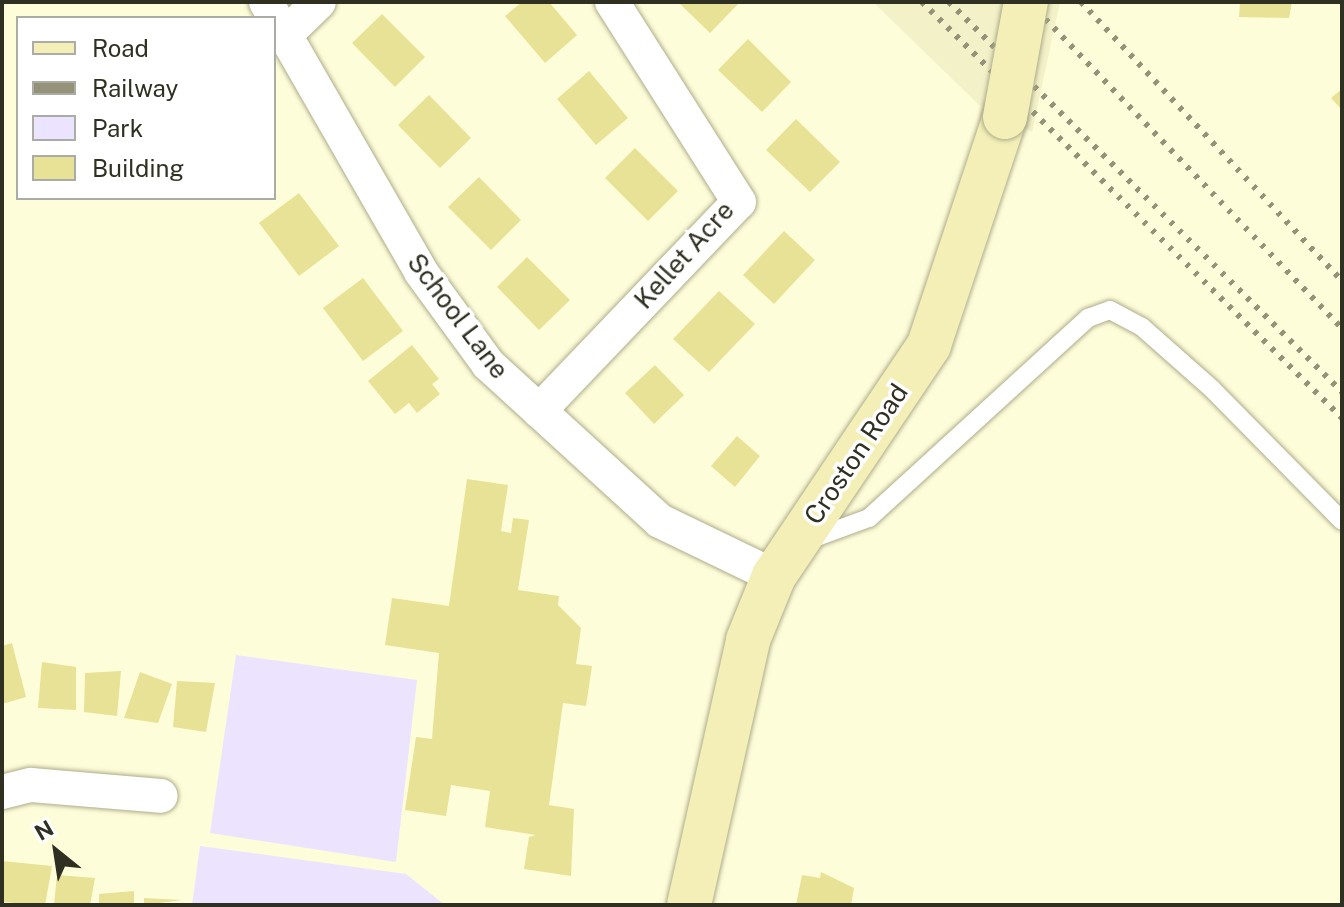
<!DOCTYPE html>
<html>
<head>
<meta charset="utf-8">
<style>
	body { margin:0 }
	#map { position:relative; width:1344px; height:907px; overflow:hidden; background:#fefdd9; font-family:"Public Sans",sans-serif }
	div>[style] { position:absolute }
	.built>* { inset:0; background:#f3f1c7 }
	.green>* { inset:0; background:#ece3ff }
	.building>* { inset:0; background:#e7e295 }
	.roads { filter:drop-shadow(0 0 2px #aeac8b) drop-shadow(0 0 2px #aeac8b) }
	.lane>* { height:18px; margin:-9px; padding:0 9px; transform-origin:9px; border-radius:9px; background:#fff }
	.street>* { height:34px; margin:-17px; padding:0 17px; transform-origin:17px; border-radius:17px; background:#fff }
	.secondary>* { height:44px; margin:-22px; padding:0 22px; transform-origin:22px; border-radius:22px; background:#f3efb7 }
	.rail>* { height:6px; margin-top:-3px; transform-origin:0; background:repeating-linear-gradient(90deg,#94937a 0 4px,transparent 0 12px) }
	.bridges { filter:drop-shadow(0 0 2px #aeac8b) drop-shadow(0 0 2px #aeac8b) }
	.secondary-bridge>* { height:44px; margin:-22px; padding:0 22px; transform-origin:22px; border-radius:22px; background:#f3efb7 }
	span { translate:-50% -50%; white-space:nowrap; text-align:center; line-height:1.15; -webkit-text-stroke:7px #fff; paint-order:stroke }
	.street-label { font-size:26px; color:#303022 }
	.frame { position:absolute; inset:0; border:4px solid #303022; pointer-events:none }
	.legend { position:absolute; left:16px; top:16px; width:260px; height:184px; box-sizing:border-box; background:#fff; border:2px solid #acaca7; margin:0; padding:10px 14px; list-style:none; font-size:24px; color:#303022 }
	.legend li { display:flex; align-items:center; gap:16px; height:40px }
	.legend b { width:40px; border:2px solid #acaca7 }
	.north { position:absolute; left:16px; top:811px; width:80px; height:80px; -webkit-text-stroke:6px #fff; paint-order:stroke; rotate:330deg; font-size:22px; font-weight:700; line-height:32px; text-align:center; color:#303022 }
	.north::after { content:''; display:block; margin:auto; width:28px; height:36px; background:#303022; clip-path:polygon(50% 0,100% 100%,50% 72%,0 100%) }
</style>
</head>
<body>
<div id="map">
	<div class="built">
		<i style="clip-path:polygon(873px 2px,1060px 2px,1032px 132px,979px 105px)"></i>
	</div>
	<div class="green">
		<i style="clip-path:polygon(236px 655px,417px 680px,396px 862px,210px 833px)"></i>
		<i style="clip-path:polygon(200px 846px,406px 874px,445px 905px,192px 905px)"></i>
	</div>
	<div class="building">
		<i style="clip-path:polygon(522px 2px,549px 2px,577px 35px,545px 63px,505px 16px)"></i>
		<i style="clip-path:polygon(678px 2px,740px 2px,710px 33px)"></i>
		<i style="clip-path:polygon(1240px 2px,1292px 2px,1289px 18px,1239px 17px)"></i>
		<i style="clip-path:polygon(382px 14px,425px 57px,395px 87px,352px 43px)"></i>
		<i style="clip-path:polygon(748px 39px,791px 82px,762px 112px,718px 70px)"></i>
		<i style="clip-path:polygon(589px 71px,628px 118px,596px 145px,557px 99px)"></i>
		<i style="clip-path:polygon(1342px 89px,1342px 110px,1331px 98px)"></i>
		<i style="clip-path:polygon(429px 95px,471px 138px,440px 168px,398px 125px)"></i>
		<i style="clip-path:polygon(796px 119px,840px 162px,810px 192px,766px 150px)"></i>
		<i style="clip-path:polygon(635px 148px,678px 191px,648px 221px,605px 178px)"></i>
		<i style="clip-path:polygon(479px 177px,521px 220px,491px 250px,448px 207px)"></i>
		<i style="clip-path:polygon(299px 193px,339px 246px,299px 276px,259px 223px)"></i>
		<i style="clip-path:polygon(784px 231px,815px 260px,774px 304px,743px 275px)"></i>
		<i style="clip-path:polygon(527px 257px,570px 300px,539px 330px,497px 287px)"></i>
		<i style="clip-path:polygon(363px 278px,403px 331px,363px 361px,323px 308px)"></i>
		<i style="clip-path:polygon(719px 291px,755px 324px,709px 372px,673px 339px)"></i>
		<i style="clip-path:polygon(412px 345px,439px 379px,432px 384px,440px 394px,417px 413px,409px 403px,395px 414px,368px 381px)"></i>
		<i style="clip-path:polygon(655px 365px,684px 395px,654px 424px,625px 393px)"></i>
		<i style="clip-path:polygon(737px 436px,760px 456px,735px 487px,711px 466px)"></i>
		<i style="clip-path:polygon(467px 479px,508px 485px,501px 531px,511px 533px,513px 518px,529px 520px,518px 590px,559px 596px,558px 605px,581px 628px,576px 664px,592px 666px,586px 706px,563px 703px,549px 805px,574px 809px,571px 876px,524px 869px,529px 837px,536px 835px,485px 827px,490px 791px,451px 785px,446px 816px,405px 810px,416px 737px,432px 739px,439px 653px,385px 645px,392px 598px,449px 606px)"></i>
		<i style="clip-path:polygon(12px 643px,26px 697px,2px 704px,2px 646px)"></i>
		<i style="clip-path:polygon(42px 662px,76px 667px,76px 710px,38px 708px)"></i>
		<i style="clip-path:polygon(121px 671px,117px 716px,84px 712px,85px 673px)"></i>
		<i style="clip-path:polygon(140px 672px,172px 684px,158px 723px,124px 718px)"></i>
		<i style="clip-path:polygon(177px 681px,215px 683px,206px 732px,173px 727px)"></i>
		<i style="clip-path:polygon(2px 861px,52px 866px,45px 905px,2px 902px)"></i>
		<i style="clip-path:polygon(821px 872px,854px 888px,851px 905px,796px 905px,802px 875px,820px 878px)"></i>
		<i style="clip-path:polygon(57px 875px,95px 878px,90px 905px,54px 905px)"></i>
		<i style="clip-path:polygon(134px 891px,134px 905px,99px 905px,99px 894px)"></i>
		<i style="clip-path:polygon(144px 898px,182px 900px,144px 905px)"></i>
	</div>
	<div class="roads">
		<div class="lane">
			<i style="left:806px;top:541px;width:67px;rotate:-20.1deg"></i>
			<i style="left:869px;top:518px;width:297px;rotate:-42.4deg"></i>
			<i style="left:1088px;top:318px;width:23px;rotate:-20deg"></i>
			<i style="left:1110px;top:310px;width:36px;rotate:28deg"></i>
			<i style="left:1142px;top:327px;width:94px;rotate:41.5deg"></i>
			<i style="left:1212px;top:389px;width:185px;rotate:45.4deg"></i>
		</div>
		<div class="street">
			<i style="left:266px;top:2px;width:311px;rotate:60.1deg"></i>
			<i style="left:421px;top:272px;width:114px;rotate:53.9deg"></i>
			<i style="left:488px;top:364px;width:233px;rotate:42.4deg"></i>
			<i style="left:660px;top:521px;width:127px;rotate:25.8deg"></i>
			<i style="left:285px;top:35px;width:47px;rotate:-44.1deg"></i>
			<i style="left:539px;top:411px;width:289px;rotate:-46.3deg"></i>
			<i style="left:739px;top:202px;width:237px;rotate:-122.4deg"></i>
			<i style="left:2px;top:792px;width:30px;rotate:-14deg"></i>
			<i style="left:31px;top:785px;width:130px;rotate:4.8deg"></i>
		</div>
		<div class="secondary">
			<i style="left:689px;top:905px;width:271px;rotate:-77.4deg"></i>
			<i style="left:748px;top:640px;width:69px;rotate:-67.9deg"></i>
			<i style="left:774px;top:576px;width:278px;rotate:-56.1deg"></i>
			<i style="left:929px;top:345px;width:240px;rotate:-71.6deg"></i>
		</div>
	</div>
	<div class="rail">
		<i style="left:922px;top:2px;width:591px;rotate:44.73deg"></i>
		<i style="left:949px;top:2px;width:554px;rotate:44.78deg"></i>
		<i style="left:1029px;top:2px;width:452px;rotate:46.2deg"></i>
		<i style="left:1081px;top:2px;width:382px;rotate:46.9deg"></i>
	</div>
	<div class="bridges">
		<div class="secondary-bridge">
			<i style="left:1005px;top:117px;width:117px;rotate:-79.7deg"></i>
		</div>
	</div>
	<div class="street-label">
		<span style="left:684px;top:255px;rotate:-48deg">Kellet Acre</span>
		<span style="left:458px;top:316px;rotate:53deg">School Lane</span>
		<span style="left:856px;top:454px;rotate:-56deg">Croston Road</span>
	</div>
	<div class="frame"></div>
	<ul class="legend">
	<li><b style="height:10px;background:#f3efb7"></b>Road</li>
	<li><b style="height:10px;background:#94937a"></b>Railway</li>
	<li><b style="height:22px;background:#ece3ff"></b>Park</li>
	<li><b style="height:22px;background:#e7e295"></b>Building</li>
	</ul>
	<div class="north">N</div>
</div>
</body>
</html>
